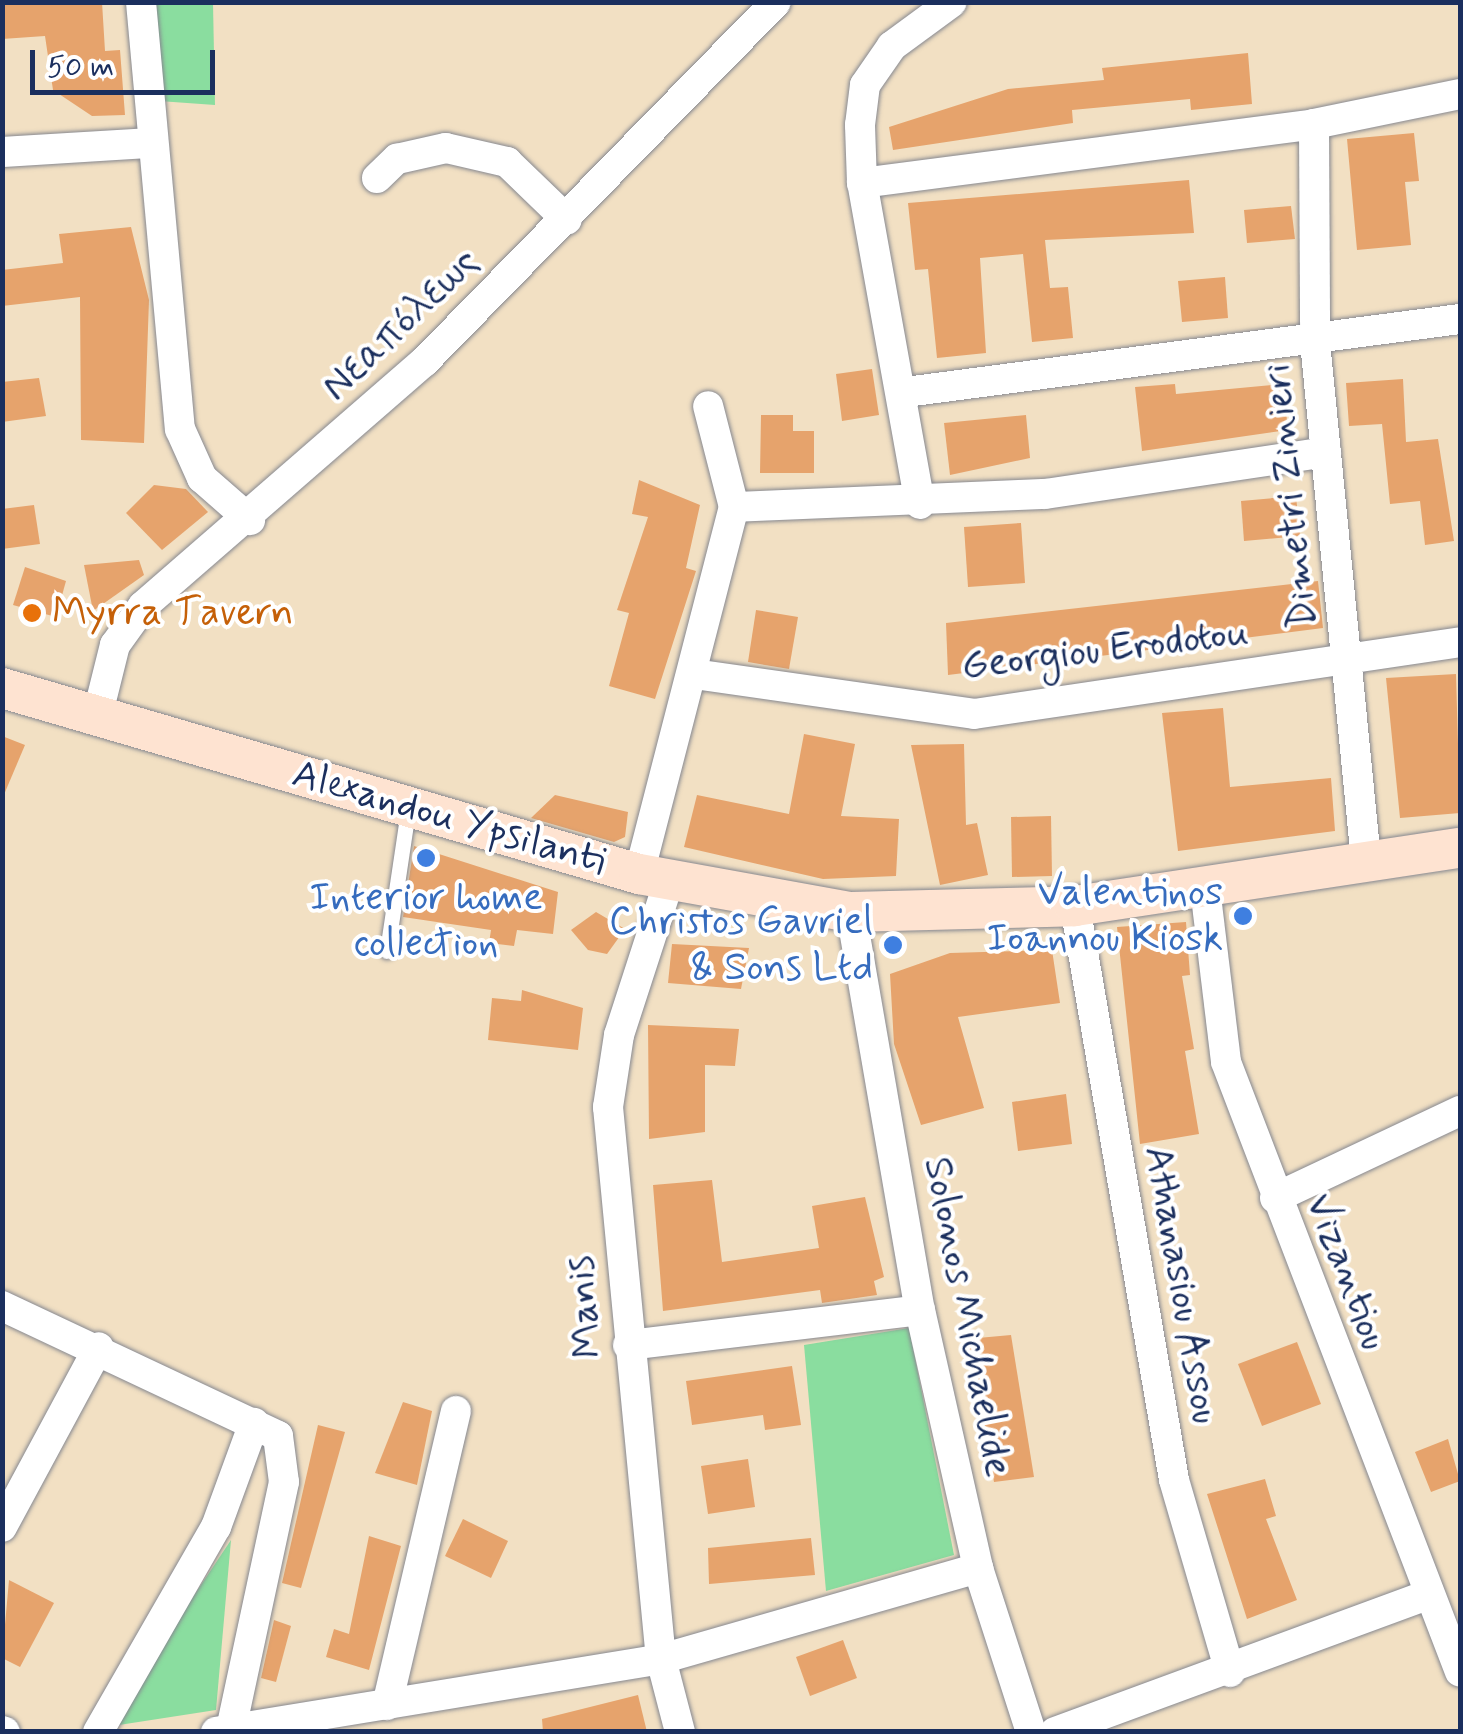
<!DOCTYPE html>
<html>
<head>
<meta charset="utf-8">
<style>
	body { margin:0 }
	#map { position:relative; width:1463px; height:1734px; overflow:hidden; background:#f2e0c3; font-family:Mynerve,sans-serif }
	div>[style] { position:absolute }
	.green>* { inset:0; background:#8add9f }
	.building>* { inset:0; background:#e6a36c }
	.roads { filter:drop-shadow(0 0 2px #868890) drop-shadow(0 0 2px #868890) }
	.lane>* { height:15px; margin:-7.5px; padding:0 7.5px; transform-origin:7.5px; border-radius:7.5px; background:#fff }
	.street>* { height:30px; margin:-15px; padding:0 15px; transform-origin:15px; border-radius:15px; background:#fff }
	.secondary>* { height:40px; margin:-20px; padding:0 20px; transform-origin:20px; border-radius:20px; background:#fee3d1 }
	.dots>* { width:28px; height:28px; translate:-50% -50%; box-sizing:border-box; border:5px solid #fff; border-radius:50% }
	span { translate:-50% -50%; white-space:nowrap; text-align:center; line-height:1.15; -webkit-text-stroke:8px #fff; paint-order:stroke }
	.street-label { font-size:40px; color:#1b2f5e }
	.food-label { font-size:40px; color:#c56008 }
	.left { translate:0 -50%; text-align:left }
	.shop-label { font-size:40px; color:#366cbe }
	.right { translate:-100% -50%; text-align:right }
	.frame { position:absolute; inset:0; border:5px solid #1b2f5e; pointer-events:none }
	.scale { position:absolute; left:30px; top:50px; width:185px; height:45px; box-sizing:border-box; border:5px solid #1b2f5e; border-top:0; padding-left:12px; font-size:30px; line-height:35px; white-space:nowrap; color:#1b2f5e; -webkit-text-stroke:8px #fff; paint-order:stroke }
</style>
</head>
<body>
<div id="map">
	<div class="green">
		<i style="clip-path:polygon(154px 3px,213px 3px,215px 105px,159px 101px)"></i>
		<i style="clip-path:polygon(909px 1328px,954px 1555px,826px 1591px,804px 1345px)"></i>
		<i style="clip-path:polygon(231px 1540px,216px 1710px,106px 1727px)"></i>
	</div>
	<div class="building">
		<i style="clip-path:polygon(2px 2px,102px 2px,105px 51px,120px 50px,125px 115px,92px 116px,53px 90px,45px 36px,2px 39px)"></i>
		<i style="clip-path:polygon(1248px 53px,1252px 104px,1191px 110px,1190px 99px,1072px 110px,1073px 123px,893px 150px,889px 127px,1008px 89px,1104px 80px,1102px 68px)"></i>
		<i style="clip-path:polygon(1414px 133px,1419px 181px,1405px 182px,1411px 245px,1357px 250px,1347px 139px)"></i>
		<i style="clip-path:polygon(1189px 180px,1194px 233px,1045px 240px,1050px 288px,1068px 287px,1073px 338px,1032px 342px,1023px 254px,980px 258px,986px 353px,937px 358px,928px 269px,915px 270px,908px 203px)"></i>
		<i style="clip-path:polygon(1291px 206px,1295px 239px,1247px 243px,1244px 210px)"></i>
		<i style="clip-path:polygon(131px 227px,149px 300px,144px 443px,81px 440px,80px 297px,2px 306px,2px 270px,63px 263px,59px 234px)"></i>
		<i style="clip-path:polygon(1225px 277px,1228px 318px,1182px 322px,1178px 281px)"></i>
		<i style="clip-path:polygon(872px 369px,879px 415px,842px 421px,836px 374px)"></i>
		<i style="clip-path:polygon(39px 378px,46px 416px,2px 422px,2px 382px)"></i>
		<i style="clip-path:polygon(1403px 379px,1406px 442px,1438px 439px,1454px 541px,1425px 545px,1420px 501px,1390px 504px,1382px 424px,1349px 426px,1346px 383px)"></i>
		<i style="clip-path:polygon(1175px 384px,1176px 394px,1283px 384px,1288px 430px,1142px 451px,1135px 387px)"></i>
		<i style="clip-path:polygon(761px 415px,793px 415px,793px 431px,814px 431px,814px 473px,760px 473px)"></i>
		<i style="clip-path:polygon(1026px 415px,1030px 458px,950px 475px,944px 423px)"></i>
		<i style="clip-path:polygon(639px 480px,700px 505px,686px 568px,696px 571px,655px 699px,609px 686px,629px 613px,617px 610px,648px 517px,632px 514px)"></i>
		<i style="clip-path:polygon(154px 485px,186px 489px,208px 512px,162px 550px,126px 513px)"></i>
		<i style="clip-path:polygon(1296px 496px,1300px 536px,1244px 541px,1241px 501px)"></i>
		<i style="clip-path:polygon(34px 505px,40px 544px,2px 549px,2px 509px)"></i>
		<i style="clip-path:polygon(1021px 523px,1025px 583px,968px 587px,964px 527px)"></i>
		<i style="clip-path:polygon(139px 560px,144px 575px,93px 611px,84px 565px)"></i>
		<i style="clip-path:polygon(25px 567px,66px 581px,56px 617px,13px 605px)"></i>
		<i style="clip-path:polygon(1318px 581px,1323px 628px,948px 675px,946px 623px)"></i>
		<i style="clip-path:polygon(756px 610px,798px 617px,789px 669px,748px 662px)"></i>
		<i style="clip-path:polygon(1456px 674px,1460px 813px,1400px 818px,1386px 678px)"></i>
		<i style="clip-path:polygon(1223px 708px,1230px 787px,1331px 778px,1335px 831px,1178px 851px,1162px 713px)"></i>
		<i style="clip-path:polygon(804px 734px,855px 744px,841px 816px,899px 819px,896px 876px,823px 879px,684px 847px,697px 795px,789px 814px)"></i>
		<i style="clip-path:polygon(2px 736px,25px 745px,3px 797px,2px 797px)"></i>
		<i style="clip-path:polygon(964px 744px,966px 825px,977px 823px,988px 875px,940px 885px,911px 745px)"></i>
		<i style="clip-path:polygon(555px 795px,628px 812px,625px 837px,614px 842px,531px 818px)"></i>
		<i style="clip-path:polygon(1051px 816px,1052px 876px,1012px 877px,1011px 817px)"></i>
		<i style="clip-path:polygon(414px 846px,558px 892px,553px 934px,517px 930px,514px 946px,489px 943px,491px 930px,403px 917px)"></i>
		<i style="clip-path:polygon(596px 912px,625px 929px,607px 954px,588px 950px,571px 930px)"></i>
		<i style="clip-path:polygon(1186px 922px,1190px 975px,1182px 976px,1194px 1049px,1185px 1051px,1199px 1134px,1140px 1144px,1117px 927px)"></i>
		<i style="clip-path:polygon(672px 944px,749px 948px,741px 989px,668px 983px)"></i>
		<i style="clip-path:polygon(1052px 950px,1060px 1003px,958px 1017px,984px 1108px,921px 1125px,894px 1044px,890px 974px,950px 953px)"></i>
		<i style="clip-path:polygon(522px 990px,583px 1008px,578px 1050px,488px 1040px,492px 998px,521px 1001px)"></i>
		<i style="clip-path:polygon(648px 1025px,739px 1029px,735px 1066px,705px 1065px,705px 1132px,649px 1139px)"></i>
		<i style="clip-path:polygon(1066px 1094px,1072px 1144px,1018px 1151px,1012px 1102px)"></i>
		<i style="clip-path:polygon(712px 1180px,722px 1262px,819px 1248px,812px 1206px,865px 1197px,884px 1277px,874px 1281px,877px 1295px,822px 1303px,820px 1290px,663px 1311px,653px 1185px)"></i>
		<i style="clip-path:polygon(1011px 1335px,1034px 1477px,994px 1482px,967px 1339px)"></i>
		<i style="clip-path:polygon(1297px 1342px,1321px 1404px,1262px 1426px,1238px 1364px)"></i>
		<i style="clip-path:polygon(792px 1366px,801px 1425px,765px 1430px,763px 1415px,692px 1425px,686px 1381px)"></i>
		<i style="clip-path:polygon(403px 1402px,432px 1411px,417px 1485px,375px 1473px)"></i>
		<i style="clip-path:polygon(318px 1425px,345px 1432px,301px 1588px,282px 1583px)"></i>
		<i style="clip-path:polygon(1448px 1439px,1460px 1481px,1431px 1492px,1415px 1452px)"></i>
		<i style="clip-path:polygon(748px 1459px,755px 1507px,708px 1514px,701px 1466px)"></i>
		<i style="clip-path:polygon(1265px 1479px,1276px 1516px,1266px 1519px,1297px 1600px,1247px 1619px,1207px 1494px)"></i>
		<i style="clip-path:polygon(463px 1519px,508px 1541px,491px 1578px,445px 1556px)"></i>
		<i style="clip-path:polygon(369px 1536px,401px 1546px,369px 1670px,326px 1657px,334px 1629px,349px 1634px)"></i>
		<i style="clip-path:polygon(811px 1538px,815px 1575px,709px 1584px,708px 1548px)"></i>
		<i style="clip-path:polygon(9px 1580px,54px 1603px,20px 1667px,2px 1658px)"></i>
		<i style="clip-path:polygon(274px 1620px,291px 1626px,276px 1682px,261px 1678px)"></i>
		<i style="clip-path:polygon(843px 1640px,857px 1678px,810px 1696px,796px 1657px)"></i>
		<i style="clip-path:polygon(638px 1695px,647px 1732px,543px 1732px,542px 1719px)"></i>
	</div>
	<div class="roads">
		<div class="lane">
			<i style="left:387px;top:951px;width:143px;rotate:-81.5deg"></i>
		</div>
		<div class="street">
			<i style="left:141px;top:2px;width:429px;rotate:84.8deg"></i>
			<i style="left:180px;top:429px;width:54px;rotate:65.8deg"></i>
			<i style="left:202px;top:478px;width:64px;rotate:41.2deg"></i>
			<i style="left:1314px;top:124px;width:218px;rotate:89.7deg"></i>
			<i style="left:1315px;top:342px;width:521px;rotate:84.38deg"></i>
			<i style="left:2px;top:152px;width:147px;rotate:-3.5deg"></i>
			<i style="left:377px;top:178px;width:28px;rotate:-44deg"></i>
			<i style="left:397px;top:159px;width:50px;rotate:-12.7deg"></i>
			<i style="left:446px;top:148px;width:63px;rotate:12.9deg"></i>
			<i style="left:507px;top:162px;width:83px;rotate:44deg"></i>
			<i style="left:862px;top:183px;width:456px;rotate:-7.4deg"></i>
			<i style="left:1314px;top:124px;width:149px;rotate:-11.6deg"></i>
			<i style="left:906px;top:392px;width:559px;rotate:-7.51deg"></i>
			<i style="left:920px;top:504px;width:326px;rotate:-100.2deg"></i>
			<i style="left:862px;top:183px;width:58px;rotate:-92deg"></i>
			<i style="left:860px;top:125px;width:40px;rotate:-82.9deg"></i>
			<i style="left:865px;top:85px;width:47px;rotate:-55.3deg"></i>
			<i style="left:892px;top:46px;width:74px;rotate:-36.3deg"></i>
			<i style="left:734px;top:507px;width:311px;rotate:-2.4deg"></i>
			<i style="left:1045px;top:494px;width:284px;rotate:-8.5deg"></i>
			<i style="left:694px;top:674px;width:283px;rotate:8.1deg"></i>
			<i style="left:974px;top:714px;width:491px;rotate:-8.4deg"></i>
			<i style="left:99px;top:709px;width:66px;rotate:-76deg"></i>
			<i style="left:115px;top:645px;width:48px;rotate:-54.3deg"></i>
			<i style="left:143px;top:606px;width:372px;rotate:-41deg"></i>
			<i style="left:424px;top:362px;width:503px;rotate:-45.64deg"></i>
			<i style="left:639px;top:874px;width:379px;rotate:-75.5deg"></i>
			<i style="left:734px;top:507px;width:104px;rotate:-104.4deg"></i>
			<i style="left:669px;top:881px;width:162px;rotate:108deg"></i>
			<i style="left:619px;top:1035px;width:73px;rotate:98.7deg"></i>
			<i style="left:608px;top:1107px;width:555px;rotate:84.52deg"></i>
			<i style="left:661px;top:1659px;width:75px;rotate:75.4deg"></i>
			<i style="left:1205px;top:888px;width:175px;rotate:83.1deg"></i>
			<i style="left:1226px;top:1062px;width:653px;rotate:69.01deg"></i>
			<i style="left:1075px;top:906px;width:582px;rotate:80.21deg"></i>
			<i style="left:1174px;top:1480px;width:200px;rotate:73.7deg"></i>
			<i style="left:851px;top:912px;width:404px;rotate:80.2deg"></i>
			<i style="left:920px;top:1310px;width:264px;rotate:77.3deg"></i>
			<i style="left:978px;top:1568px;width:172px;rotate:72.1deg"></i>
			<i style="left:1275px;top:1198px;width:204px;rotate:-25.2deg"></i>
			<i style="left:2px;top:1306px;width:305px;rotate:25.2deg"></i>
			<i style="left:278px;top:1436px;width:46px;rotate:82.6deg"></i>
			<i style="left:284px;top:1482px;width:254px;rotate:102.1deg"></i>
			<i style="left:628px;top:1345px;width:294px;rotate:-6.8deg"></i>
			<i style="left:2px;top:1527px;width:204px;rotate:-61.7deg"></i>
			<i style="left:387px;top:1705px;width:302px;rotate:-76.8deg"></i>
			<i style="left:2px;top:1731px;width:3px;rotate:18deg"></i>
			<i style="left:98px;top:1732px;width:237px;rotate:-60.1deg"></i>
			<i style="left:216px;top:1527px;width:111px;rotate:-69.9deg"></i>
			<i style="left:216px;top:1732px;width:451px;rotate:-9.3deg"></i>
			<i style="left:661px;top:1659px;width:330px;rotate:-16deg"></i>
			<i style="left:1055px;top:1732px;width:396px;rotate:-20.2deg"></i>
		</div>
		<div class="secondary">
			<i style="left:2px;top:688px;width:664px;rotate:16.28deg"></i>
			<i style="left:639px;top:874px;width:215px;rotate:10.2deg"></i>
			<i style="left:851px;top:912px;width:224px;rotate:-1.5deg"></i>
			<i style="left:1075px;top:906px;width:389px;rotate:-8.6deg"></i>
		</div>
	</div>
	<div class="dots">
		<i style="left:32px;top:613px;background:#e8710a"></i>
		<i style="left:426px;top:858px;background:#3f7fe0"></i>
		<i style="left:1243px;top:916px;background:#3f7fe0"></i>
		<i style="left:893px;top:945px;background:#3f7fe0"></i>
	</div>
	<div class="street-label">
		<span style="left:401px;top:325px;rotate:-44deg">Νεαπόλεως</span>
		<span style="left:1291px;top:496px;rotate:-96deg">Dimetri Zinieri</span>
		<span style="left:1105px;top:650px;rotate:-7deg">Georgiou Erodotou</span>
		<span style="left:449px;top:818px;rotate:16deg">Alexandou Ypsilanti</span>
		<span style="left:1346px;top:1272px;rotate:69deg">Vizantiou</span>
		<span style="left:1181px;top:1285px;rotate:80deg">Athanasiou Assou</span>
		<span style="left:585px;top:1307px;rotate:-95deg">Manis</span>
		<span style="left:967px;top:1317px;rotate:79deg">Solonos Michaelide</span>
	</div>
	<div class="food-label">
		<span class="left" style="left:52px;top:613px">Myrra Tavern</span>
	</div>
	<div class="shop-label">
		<span class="right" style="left:1223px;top:916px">Valentinos<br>Ioannou Kiosk</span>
		<span style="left:426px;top:921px">Interior home<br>collection</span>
		<span class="right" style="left:873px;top:945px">Christos Gavriel<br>&amp; Sons Ltd</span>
	</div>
	<div class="frame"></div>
	<div class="scale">50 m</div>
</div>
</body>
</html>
